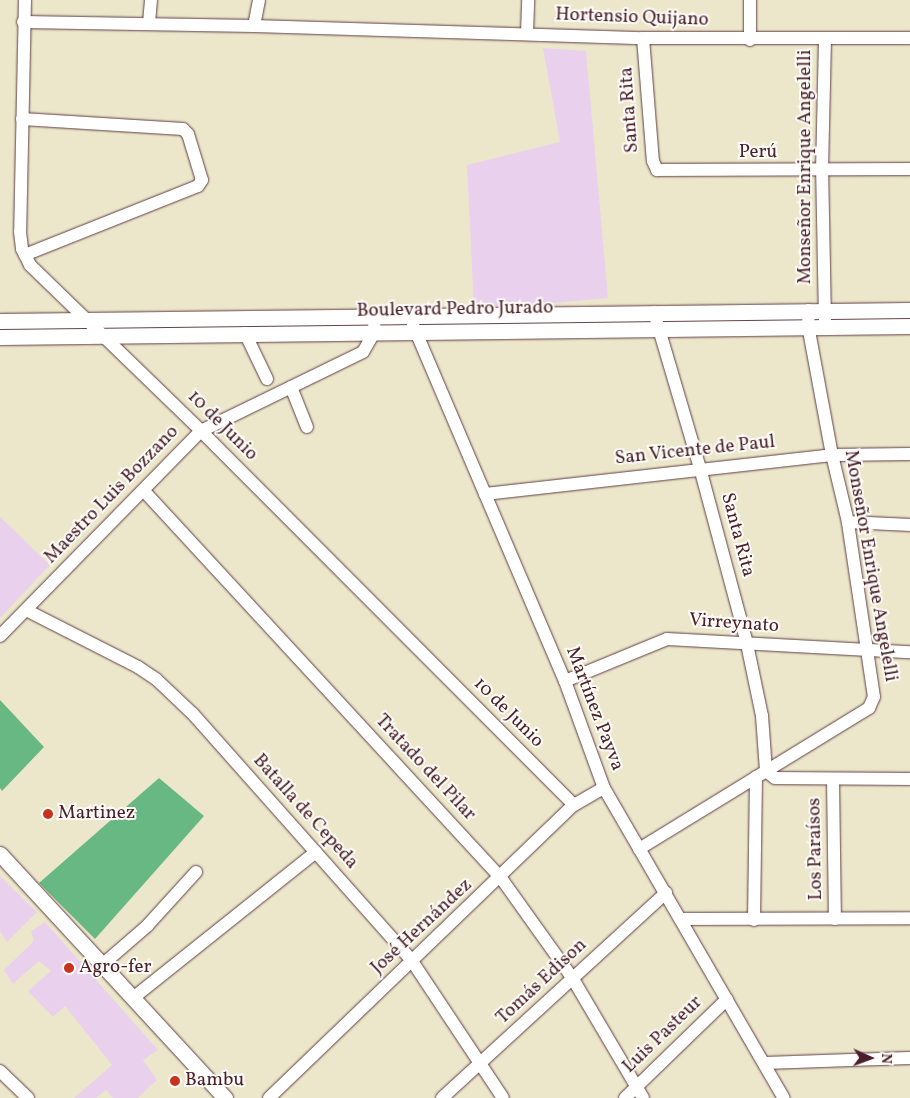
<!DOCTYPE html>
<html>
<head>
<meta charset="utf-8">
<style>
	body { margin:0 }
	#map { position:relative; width:910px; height:1098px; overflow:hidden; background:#ece7cb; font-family:Vollkorn,serif }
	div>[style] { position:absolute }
	.built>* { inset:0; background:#e9d1ed }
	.green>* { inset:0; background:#80d79b }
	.forest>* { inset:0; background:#68b883 }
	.roads { filter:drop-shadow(0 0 1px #623d43) drop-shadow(0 0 1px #623d43) }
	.minor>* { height:12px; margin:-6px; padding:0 6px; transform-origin:6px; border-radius:6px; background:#fff }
	.major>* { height:15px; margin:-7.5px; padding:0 7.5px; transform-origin:7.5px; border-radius:7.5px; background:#fff }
	.dots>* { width:14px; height:14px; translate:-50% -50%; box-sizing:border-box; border:2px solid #fdfcf7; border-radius:50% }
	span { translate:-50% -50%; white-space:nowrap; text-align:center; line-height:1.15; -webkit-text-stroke:4px #fdfcf7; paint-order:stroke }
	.street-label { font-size:19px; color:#4a1f2b }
	.poi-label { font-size:19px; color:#4a1f2b }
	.left { translate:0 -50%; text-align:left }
	.north { position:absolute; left:845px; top:1033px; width:50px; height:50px; -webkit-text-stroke:4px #fdfcf7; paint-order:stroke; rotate:92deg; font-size:14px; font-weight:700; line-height:20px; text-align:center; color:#4a1f2b }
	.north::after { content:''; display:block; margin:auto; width:18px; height:22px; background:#4a1f2b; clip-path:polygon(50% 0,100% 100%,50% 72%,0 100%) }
</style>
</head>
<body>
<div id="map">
	<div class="built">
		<i style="clip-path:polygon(543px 48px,586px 51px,608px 298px,474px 310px,467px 165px,560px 142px)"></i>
		<i style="clip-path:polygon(0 517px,50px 565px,0 618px)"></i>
		<i style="clip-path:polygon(0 876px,37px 912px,7px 942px,0 931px)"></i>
		<i style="clip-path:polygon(45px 922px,158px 1050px,143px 1060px,157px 1080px,138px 1098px,113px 1098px,106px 1090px,96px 1098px,74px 1098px,112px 1065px,65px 1006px,53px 1017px,28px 991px,51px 971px,39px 961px,13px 984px,4px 970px,34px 941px,31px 931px)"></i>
	</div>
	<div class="green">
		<i style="clip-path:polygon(340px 323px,340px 326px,129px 330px,128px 327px)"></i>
	</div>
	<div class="forest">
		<i style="clip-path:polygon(0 700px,44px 747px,2px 791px,0 788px)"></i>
		<i style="clip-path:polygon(159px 778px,204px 816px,95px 939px,39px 883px)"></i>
	</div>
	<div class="roads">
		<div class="minor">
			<i style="left:25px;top:0;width:232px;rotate:91.2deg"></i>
			<i style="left:20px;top:232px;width:17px;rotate:83deg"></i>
			<i style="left:22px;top:249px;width:18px;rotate:63deg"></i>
			<i style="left:30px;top:265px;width:238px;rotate:44.1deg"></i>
			<i style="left:201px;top:431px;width:528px;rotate:45.08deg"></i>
			<i style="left:750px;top:0;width:40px;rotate:90deg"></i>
			<i style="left:23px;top:22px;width:231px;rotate:1deg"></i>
			<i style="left:254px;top:26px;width:389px;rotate:1.8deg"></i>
			<i style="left:643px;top:38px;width:267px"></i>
			<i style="left:149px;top:23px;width:23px;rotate:-85deg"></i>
			<i style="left:254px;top:26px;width:26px;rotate:-79deg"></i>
			<i style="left:527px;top:34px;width:34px;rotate:-88deg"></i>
			<i style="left:643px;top:38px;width:123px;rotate:85.4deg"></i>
			<i style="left:653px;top:161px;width:10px;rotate:66deg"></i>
			<i style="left:657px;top:170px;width:253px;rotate:-0.2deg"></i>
			<i style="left:22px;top:119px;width:161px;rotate:3.6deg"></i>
			<i style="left:183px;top:129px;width:7px;rotate:45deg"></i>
			<i style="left:188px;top:134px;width:48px;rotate:73.1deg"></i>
			<i style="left:202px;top:180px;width:7px;rotate:124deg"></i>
			<i style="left:198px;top:186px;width:186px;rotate:158.3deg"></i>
			<i style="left:654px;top:312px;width:163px;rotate:73.6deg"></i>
			<i style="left:700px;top:468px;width:182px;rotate:75deg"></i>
			<i style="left:747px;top:644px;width:74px;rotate:78.2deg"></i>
			<i style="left:762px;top:716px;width:55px;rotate:85.8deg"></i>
			<i style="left:825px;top:321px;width:150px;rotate:-91.1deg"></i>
			<i style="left:822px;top:171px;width:133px;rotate:-88.7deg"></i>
			<i style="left:413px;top:325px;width:387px;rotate:66.9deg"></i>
			<i style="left:565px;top:681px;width:114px;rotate:70deg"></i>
			<i style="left:604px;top:788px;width:358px;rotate:59.9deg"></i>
			<i style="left:245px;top:333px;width:51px;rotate:64.4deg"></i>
			<i style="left:291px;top:387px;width:43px;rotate:68.2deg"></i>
			<i style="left:144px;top:491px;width:527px;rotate:47.31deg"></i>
			<i style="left:501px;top:878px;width:124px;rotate:54.5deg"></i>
			<i style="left:573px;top:979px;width:138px;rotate:59.5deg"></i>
			<i style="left:485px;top:494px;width:349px;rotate:-6.4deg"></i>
			<i style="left:832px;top:455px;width:78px;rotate:-0.7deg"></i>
			<i style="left:848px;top:522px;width:62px;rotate:2.8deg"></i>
			<i style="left:26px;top:610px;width:126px;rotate:27deg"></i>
			<i style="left:138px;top:667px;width:22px;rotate:34deg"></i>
			<i style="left:156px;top:679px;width:51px;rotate:43.4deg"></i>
			<i style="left:193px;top:714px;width:330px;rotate:48.4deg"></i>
			<i style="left:412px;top:961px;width:164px;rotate:56.4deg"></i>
			<i style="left:0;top:636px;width:287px;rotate:-45.6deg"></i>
			<i style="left:201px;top:431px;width:180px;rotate:-26deg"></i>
			<i style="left:363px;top:352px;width:24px;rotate:-60deg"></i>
			<i style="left:375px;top:331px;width:16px;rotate:-97deg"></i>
			<i style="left:565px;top:681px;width:110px;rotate:-22.4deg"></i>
			<i style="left:667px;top:639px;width:243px;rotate:3.1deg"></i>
			<i style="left:766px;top:771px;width:11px;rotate:38deg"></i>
			<i style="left:775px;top:778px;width:135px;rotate:0.4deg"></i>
			<i style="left:833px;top:779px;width:140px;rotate:89.2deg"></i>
			<i style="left:639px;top:849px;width:270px;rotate:-31.5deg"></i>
			<i style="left:869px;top:708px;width:12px;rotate:-66deg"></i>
			<i style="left:874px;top:697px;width:177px;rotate:-98.5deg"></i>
			<i style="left:848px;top:522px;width:69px;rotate:-103.4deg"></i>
			<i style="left:832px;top:455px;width:132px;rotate:-100.5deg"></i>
			<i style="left:808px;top:325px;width:15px;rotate:-86deg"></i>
			<i style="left:680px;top:919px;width:230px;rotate:-0.2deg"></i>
			<i style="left:754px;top:920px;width:143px;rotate:-89.2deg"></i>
			<i style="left:102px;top:965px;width:60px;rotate:-40.9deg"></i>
			<i style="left:147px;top:926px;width:73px;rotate:-47.8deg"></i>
			<i style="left:133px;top:998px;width:234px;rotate:-38.6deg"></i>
			<i style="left:764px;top:1063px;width:146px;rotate:-2deg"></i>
			<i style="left:0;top:1071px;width:39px;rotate:44deg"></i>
			<i style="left:269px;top:1098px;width:423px;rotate:-43.9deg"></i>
			<i style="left:574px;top:805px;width:34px;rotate:-30deg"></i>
			<i style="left:442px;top:1098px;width:304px;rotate:-42.5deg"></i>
			<i style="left:625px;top:1098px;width:142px;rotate:-44.1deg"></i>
		</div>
		<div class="major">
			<i style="left:0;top:321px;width:910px;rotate:-0.69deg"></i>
			<i style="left:0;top:337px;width:910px;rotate:-0.69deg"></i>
			<i style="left:0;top:854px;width:332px;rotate:47.3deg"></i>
		</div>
	</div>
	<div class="dots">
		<i style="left:48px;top:814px;background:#c8321e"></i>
		<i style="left:69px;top:968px;background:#c8321e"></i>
		<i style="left:175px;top:1081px;background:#c8321e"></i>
	</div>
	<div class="street-label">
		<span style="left:632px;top:18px;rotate:2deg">Hortensio Quijano</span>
		<span style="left:630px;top:110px;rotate:-94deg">Santa Rita</span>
		<span style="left:758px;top:153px">Perú</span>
		<span style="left:806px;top:167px;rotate:-90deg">Monseñor Enrique Angelelli</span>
		<span style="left:455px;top:310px;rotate:-1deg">Boulevard Pedro Jurado</span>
		<span style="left:222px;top:426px;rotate:45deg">10 de Junio</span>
		<span style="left:695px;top:451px;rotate:-6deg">San Vicente de Paul</span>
		<span style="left:112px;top:495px;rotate:-46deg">Maestro Luis Bozzano</span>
		<span style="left:737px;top:535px;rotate:75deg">Santa Rita</span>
		<span style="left:870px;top:566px;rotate:80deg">Monseñor Enrique Angelelli</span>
		<span style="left:734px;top:624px;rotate:4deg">Virreynato</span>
		<span style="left:594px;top:709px;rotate:69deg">Martínez Payva</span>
		<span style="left:508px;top:713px;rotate:45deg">10 de Junio</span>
		<span style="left:425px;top:768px;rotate:47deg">Tratado del Pilar</span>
		<span style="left:305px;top:812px;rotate:48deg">Batalla de Cepeda</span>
		<span style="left:816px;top:849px;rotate:-91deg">Los Paraísos</span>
		<span style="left:422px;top:927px;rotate:-43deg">José Hernández</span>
		<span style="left:542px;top:982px;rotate:-43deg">Tomás Edison</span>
		<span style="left:663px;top:1035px;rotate:-44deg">Luis Pasteur</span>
	</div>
	<div class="poi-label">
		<span class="left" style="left:58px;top:814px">Martinez</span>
		<span class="left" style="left:79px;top:968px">Agro-fer</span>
		<span class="left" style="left:185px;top:1081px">Bambu</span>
	</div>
	<div class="north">N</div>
</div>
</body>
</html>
